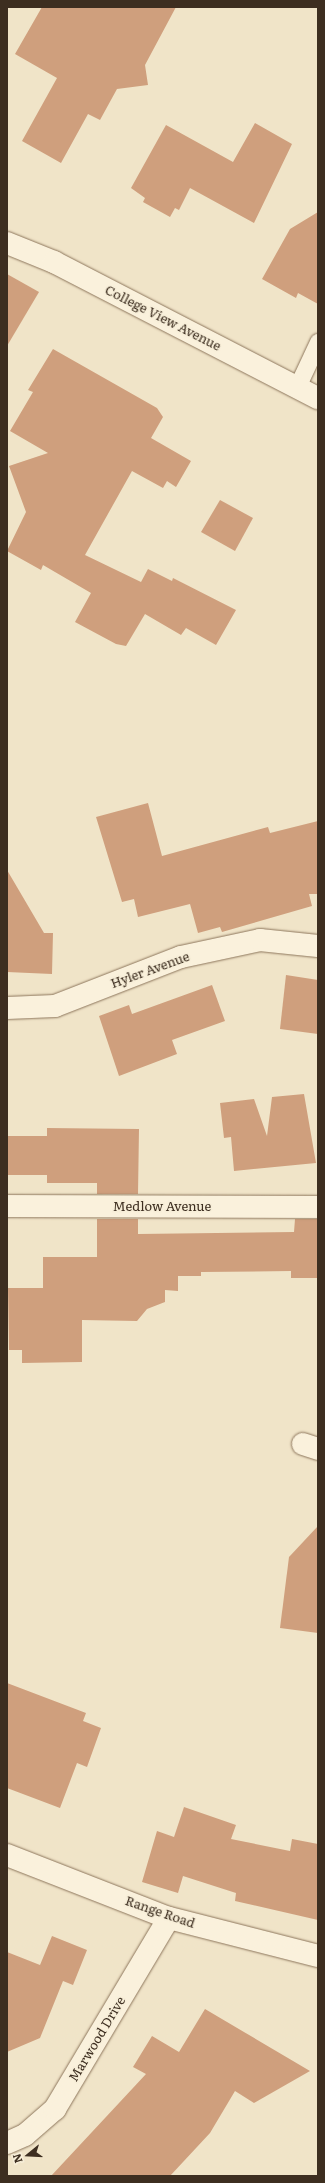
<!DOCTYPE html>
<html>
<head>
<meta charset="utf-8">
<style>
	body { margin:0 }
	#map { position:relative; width:325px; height:2183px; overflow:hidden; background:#f0e4c8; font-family:Literata,serif }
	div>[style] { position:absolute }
	.building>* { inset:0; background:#cf9f7d }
	.roads { filter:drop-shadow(0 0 1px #8d765c) drop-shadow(0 0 1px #8d765c) }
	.lane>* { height:17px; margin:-8.5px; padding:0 8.5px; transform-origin:8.5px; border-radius:8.5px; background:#faf1dc }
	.street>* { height:22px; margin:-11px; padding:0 11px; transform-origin:11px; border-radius:11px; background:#faf1dc }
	span { translate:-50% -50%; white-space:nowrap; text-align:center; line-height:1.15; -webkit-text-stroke:3px #f7eed8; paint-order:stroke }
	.street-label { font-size:13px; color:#3d2e20 }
	.frame { position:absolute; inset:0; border:8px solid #3d2e20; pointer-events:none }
	.north { position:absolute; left:8px; top:2135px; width:40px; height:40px; -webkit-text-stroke:3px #f7eed8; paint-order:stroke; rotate:252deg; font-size:11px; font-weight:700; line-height:16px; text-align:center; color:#3d2e20 }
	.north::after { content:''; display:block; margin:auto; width:14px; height:18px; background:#3d2e20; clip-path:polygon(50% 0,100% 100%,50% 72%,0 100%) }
</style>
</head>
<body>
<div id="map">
	<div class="building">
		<i style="clip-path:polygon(42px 7px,176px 7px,145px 65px,148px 85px,117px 89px,100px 120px,88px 114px,61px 163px,22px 141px,57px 78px,15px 54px)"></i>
		<i style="clip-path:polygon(255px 123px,292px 144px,254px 223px,190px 188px,179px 210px,175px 208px,170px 217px,143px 202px,145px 198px,131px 188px,166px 125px,233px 162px)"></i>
		<i style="clip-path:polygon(318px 212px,318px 304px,298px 293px,296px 298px,262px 279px,290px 229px)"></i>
		<i style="clip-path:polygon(7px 274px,39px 292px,7px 346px)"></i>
		<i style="clip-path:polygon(53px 349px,157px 408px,163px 417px,151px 438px,191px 461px,176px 487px,167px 481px,163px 488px,132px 471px,85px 555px,141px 582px,148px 569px,172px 581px,173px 578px,236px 610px,216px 645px,186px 628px,181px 635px,145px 614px,126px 646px,116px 644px,75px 622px,91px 593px,43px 565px,41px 570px,7px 551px,26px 512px,9px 466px,48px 453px,10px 431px,33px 392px,28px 390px)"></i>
		<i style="clip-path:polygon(220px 500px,253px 518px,235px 551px,201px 532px)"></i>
		<i style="clip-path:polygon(148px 803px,162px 856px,268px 827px,270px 833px,318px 821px,318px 894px,309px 894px,312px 906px,222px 932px,220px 927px,198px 933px,190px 904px,138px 917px,134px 899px,122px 902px,96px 817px)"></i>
		<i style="clip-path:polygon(7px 870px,44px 933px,53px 933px,52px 974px,7px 972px)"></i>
		<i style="clip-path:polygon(286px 975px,318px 980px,318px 1034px,280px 1029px)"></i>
		<i style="clip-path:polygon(212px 985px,225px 1021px,172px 1040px,177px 1054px,119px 1076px,99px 1016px,129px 1005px,132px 1014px)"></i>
		<i style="clip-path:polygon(304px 1094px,316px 1163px,234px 1171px,231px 1137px,224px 1138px,220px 1103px,254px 1099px,267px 1136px,272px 1097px)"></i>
		<i style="clip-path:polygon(47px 1128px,139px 1129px,138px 1194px,97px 1194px,97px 1183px,47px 1183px,47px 1175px,7px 1175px,7px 1136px,47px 1136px)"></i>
		<i style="clip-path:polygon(97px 1219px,138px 1219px,138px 1234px,294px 1232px,295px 1219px,318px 1219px,318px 1278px,291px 1278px,291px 1271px,201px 1272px,201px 1276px,178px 1276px,178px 1291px,165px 1290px,165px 1302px,147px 1309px,137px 1321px,82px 1320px,82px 1362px,22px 1363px,22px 1350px,9px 1350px,8px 1288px,43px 1288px,43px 1257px,97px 1257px)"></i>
		<i style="clip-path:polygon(318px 1526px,318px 1633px,280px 1628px,289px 1557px)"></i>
		<i style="clip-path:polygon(7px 1683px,86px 1713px,83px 1721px,101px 1728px,87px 1767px,77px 1763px,60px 1808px,7px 1788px)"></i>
		<i style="clip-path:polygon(184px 1807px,236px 1825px,231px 1839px,290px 1851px,292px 1839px,318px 1844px,318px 1920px,235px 1901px,236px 1893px,183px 1876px,178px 1893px,142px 1882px,157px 1831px,174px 1837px)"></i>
		<i style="clip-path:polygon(52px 1936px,87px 1950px,73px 1985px,63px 1981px,40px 2038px,7px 2052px,7px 1952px,40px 1965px)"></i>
		<i style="clip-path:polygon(205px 2009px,310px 2071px,254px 2103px,235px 2091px,210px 2133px,170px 2176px,51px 2176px,146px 2074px,133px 2067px,152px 2036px,179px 2052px)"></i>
	</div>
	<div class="roads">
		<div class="lane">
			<i style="left:297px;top:387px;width:50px;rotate:-65deg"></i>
		</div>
		<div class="street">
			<i style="left:7px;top:243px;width:51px;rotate:22deg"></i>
			<i style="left:54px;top:262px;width:297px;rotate:27.3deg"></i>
			<i style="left:7px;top:1008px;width:48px;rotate:-2.4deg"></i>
			<i style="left:55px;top:1006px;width:135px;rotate:-21.3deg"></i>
			<i style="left:181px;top:957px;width:81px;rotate:-12.1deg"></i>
			<i style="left:260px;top:940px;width:58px;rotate:5.9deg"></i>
			<i style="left:7px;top:1206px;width:311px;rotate:0.2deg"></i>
			<i style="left:303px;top:1444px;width:16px;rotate:18deg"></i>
			<i style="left:7px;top:1855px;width:174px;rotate:21.3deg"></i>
			<i style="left:169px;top:1918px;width:154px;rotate:14.3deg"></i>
			<i style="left:7px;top:2143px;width:20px;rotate:-24deg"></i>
			<i style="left:25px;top:2135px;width:40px;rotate:-41deg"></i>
			<i style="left:55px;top:2109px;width:222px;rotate:-59.2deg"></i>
		</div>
	</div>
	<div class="street-label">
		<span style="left:163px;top:318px;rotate:27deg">College View Avenue</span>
		<span style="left:150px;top:970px;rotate:-20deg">Hyler Avenue</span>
		<span style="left:162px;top:1206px">Medlow Avenue</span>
		<span style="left:160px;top:1912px;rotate:19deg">Range Road</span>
		<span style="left:97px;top:2039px;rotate:-59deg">Marwood Drive</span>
	</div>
	<div class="frame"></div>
	<div class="north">N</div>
</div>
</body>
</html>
